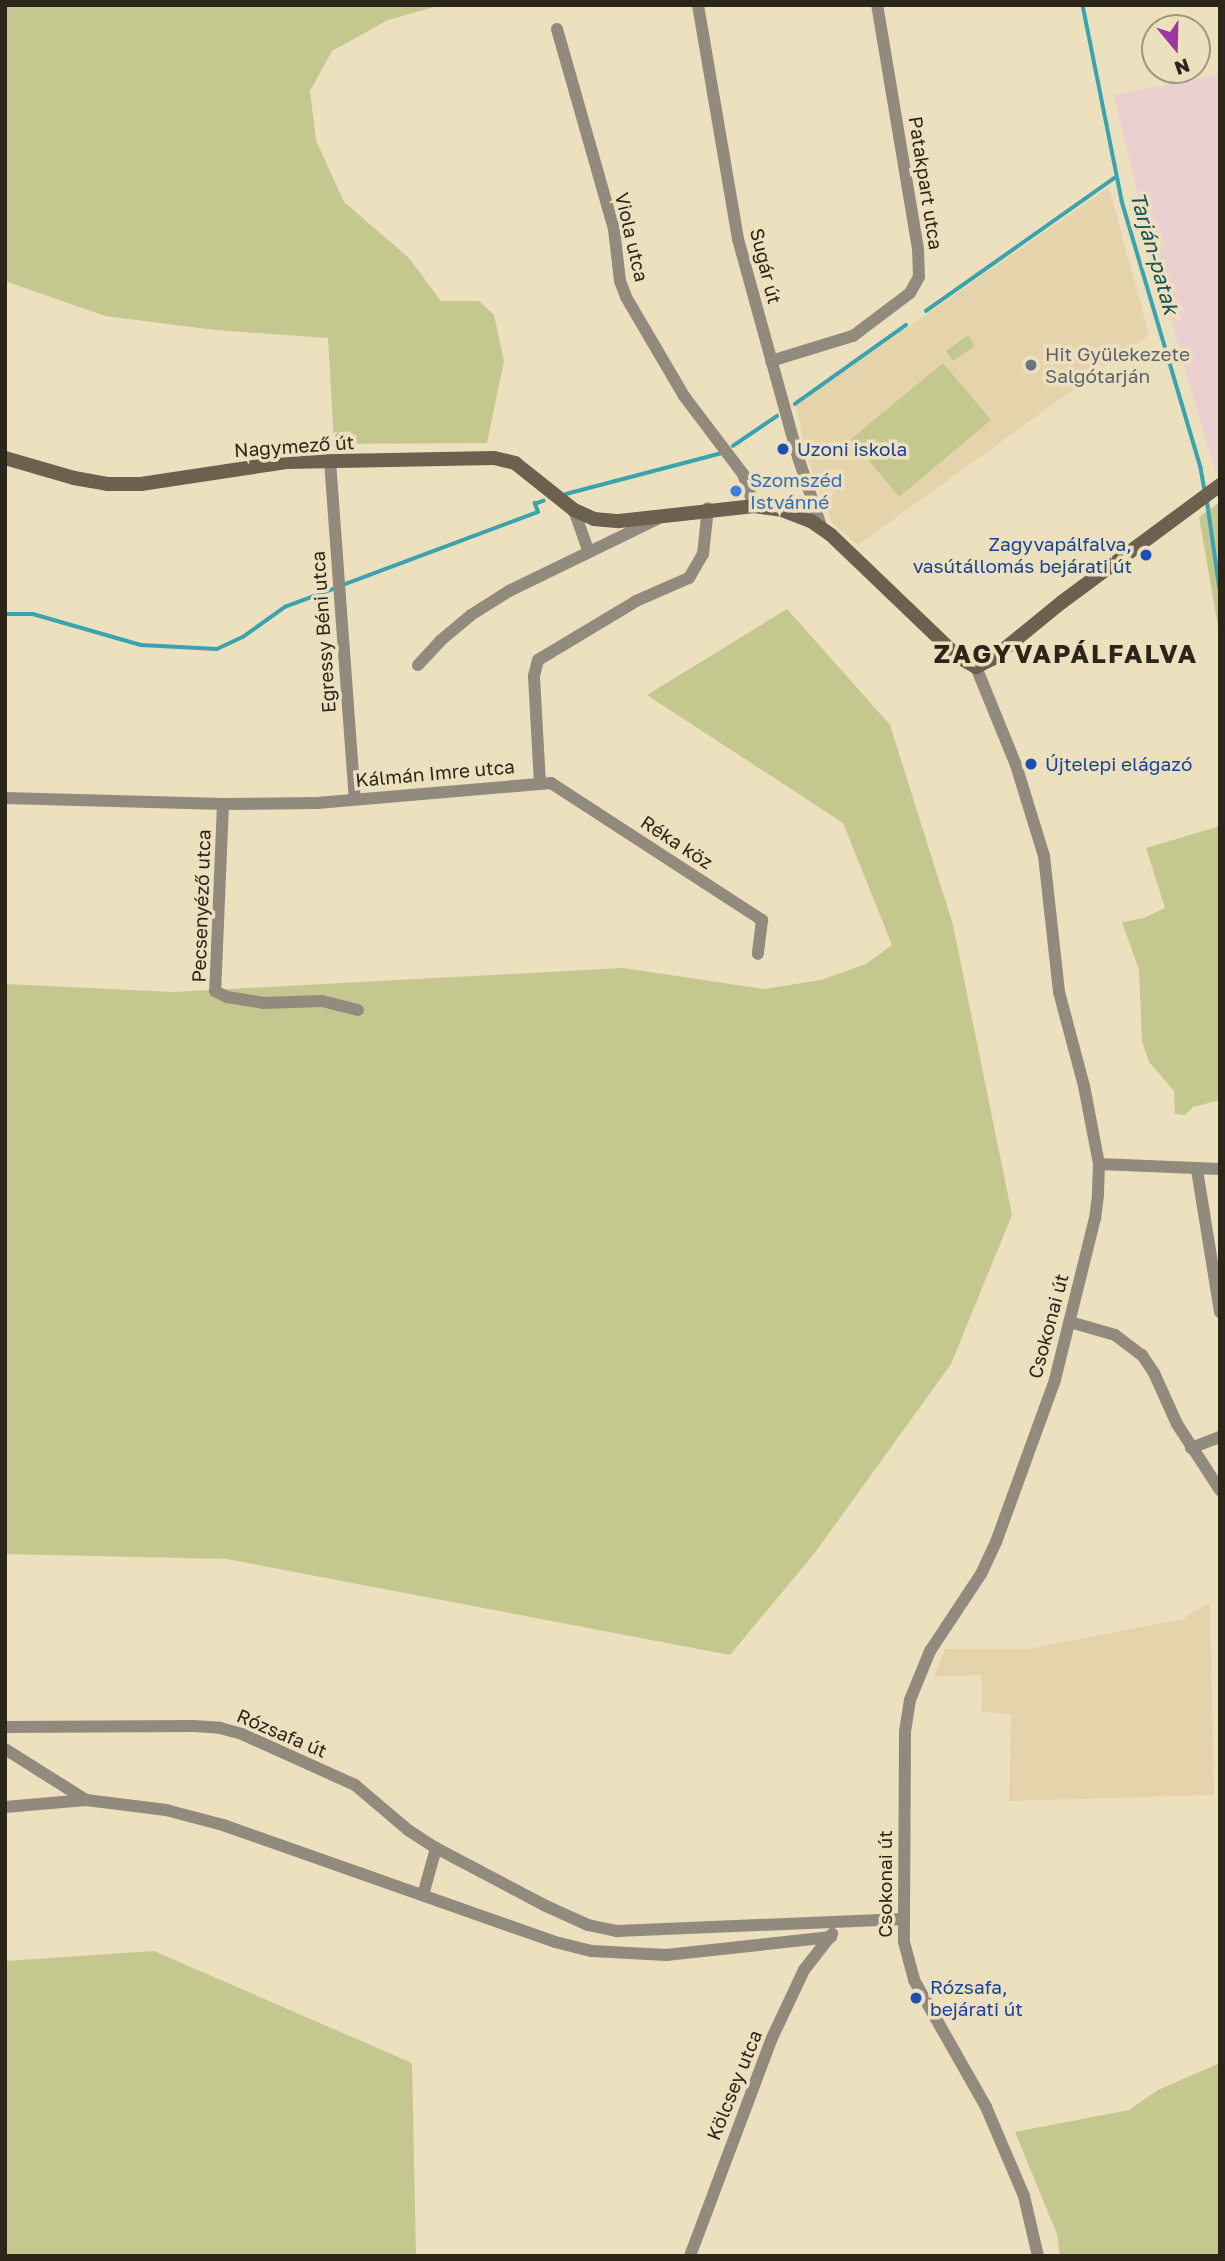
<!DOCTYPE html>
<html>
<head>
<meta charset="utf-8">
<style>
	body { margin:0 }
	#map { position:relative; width:1225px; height:2261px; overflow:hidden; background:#ede0be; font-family:"Golos Text",sans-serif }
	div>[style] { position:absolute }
	.commercial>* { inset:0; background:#ead0ce }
	.built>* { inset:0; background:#e5d4ab }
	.green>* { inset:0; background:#c4c88e }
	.stream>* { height:3.5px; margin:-1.75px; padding:0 1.75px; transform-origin:1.75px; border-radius:1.75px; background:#3ba3ad }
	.minor>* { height:12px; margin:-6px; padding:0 6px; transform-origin:6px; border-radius:6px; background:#918a7d }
	.secondary>* { height:14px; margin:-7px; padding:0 7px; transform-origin:7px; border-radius:7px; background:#6b614e }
	.dots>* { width:19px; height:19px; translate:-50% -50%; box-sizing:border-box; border:4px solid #ede0be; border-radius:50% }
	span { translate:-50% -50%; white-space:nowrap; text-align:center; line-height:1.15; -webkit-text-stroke:7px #ede0be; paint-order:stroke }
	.street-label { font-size:19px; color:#2b2619 }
	.worship-label { font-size:19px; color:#5b616d }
	.left { translate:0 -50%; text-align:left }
	.transit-label { font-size:19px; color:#164399 }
	.right { translate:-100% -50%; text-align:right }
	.shop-label { font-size:19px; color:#366cbe }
	.water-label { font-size:21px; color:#175257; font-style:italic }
	.district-label { font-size:26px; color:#2b2619; font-weight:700; letter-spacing:2px }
	.frame { position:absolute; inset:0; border:7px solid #2b2619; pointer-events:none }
	.north { position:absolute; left:1141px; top:14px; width:70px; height:70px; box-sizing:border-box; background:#ede0be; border:2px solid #9f967c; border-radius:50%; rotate:161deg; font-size:19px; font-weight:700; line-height:28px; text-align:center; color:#2b2619 }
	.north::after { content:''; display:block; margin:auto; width:24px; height:32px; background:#9b389f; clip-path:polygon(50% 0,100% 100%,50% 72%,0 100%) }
</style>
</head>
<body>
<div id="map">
	<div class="commercial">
		<i style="clip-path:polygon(1220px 75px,1220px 466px,1215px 471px,1155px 266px,1114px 95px)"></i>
	</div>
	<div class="built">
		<i style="clip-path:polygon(1109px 187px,1149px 335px,858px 545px,832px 523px,807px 457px,796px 405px)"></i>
		<i style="clip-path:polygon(1210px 1602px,1214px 1795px,1009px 1801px,1011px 1714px,982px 1712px,981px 1675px,934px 1677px,945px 1649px,1028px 1649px,1183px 1619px)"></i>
	</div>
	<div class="green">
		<i style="clip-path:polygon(5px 5px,441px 5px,388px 20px,332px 51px,310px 91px,316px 140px,344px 202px,409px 258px,441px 301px,479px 301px,494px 315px,504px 361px,487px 443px,334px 444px,328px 338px,215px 330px,105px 316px,5px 281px)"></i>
		<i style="clip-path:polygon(968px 335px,975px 346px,953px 361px,946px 351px)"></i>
		<i style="clip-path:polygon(943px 363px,991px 420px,899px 497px,851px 439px)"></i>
		<i style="clip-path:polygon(1220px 502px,1220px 638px,1199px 517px)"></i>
		<i style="clip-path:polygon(787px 609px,890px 725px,953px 925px,1012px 1215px,951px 1364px,814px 1554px,730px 1655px,227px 1559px,5px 1554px,5px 984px,173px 992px,623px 968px,764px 989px,821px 980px,866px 964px,892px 945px,843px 823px,647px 695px)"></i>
		<i style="clip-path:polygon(1220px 826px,1220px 1100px,1193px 1107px,1185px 1115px,1175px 1114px,1174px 1091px,1149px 1062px,1142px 1041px,1139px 970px,1122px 922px,1144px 918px,1165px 908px,1146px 848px)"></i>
		<i style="clip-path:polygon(154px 1951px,412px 2063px,416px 2256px,5px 2256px,5px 1961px)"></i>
		<i style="clip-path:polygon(1220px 2063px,1220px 2256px,1060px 2256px,1057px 2234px,1015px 2132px,1129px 2110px,1158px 2090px)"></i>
	</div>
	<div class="stream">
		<i style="left:1083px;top:5px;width:200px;rotate:78.7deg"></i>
		<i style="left:1122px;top:201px;width:278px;rotate:73.5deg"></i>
		<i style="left:1201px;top:468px;width:23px;rotate:80deg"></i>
		<i style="left:926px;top:311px;width:232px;rotate:-35.2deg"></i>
		<i style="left:795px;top:404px;width:136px;rotate:-35.4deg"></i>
		<i style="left:733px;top:446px;width:53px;rotate:-34.3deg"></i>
		<i style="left:566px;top:494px;width:161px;rotate:-14.7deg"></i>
		<i style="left:1207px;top:499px;width:91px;rotate:81.8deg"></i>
		<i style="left:343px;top:585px;width:208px;rotate:-20.5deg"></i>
		<i style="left:538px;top:512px;width:9px;rotate:-111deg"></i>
		<i style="left:535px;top:504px;width:9px;rotate:-21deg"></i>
		<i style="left:5px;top:614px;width:28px"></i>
		<i style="left:33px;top:614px;width:112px;rotate:16deg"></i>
		<i style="left:141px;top:645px;width:76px;rotate:3deg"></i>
		<i style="left:217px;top:649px;width:29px;rotate:-25deg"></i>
		<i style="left:243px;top:637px;width:52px;rotate:-35.5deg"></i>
		<i style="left:285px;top:607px;width:54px;rotate:-20.4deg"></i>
	</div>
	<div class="minor">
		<i style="left:698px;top:5px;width:237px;rotate:80.3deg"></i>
		<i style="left:738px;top:239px;width:226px;rotate:74.6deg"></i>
		<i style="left:798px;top:457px;width:76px;rotate:71.6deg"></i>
		<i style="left:557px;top:29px;width:208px;rotate:74.1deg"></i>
		<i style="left:614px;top:229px;width:52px;rotate:83.4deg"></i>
		<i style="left:620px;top:281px;width:17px;rotate:69deg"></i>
		<i style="left:626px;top:297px;width:115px;rotate:59.6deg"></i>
		<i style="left:684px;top:396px;width:98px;rotate:52.9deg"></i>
		<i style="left:743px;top:474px;width:34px;rotate:71deg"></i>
		<i style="left:771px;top:361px;width:86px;rotate:-17deg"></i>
		<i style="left:853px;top:336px;width:71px;rotate:-37deg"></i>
		<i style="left:910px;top:293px;width:18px;rotate:-61deg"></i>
		<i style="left:919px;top:277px;width:28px;rotate:-92deg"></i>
		<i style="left:918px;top:249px;width:247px;rotate:-99.5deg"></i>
		<i style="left:330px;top:461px;width:339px;rotate:85.8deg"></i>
		<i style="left:574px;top:510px;width:42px;rotate:70.7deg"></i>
		<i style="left:418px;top:665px;width:33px;rotate:-47deg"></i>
		<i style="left:440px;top:641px;width:40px;rotate:-40deg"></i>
		<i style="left:471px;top:615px;width:45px;rotate:-32.3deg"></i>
		<i style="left:509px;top:591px;width:165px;rotate:-25.9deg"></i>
		<i style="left:976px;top:667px;width:106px;rotate:67.8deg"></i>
		<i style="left:1016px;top:765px;width:95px;rotate:72.9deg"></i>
		<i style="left:1044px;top:856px;width:137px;rotate:83.7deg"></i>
		<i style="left:1059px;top:992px;width:97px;rotate:75.1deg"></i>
		<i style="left:1084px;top:1086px;width:79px;rotate:79.1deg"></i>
		<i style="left:1099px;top:1164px;width:31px;rotate:92deg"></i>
		<i style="left:1098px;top:1195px;width:23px;rotate:97deg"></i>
		<i style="left:1095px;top:1218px;width:167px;rotate:103.9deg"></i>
		<i style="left:1055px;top:1380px;width:172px;rotate:110deg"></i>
		<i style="left:996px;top:1542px;width:35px;rotate:115deg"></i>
		<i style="left:981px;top:1574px;width:92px;rotate:123.5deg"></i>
		<i style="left:930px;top:1651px;width:53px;rotate:112.2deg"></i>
		<i style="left:910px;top:1700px;width:32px;rotate:99deg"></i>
		<i style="left:905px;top:1732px;width:210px;rotate:90.3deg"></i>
		<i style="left:904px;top:1942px;width:39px;rotate:75deg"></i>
		<i style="left:914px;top:1980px;width:146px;rotate:60.4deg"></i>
		<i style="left:986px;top:2107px;width:97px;rotate:66.9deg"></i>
		<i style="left:1024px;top:2196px;width:62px;rotate:76.9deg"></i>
		<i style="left:540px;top:784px;width:108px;rotate:-93.2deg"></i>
		<i style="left:534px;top:676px;width:16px;rotate:-76deg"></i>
		<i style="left:538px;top:660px;width:114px;rotate:-31deg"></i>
		<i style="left:636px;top:601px;width:58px;rotate:-23.5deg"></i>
		<i style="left:689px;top:578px;width:28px;rotate:-60deg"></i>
		<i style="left:703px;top:554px;width:46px;rotate:-83.8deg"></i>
		<i style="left:5px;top:798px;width:218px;rotate:1.6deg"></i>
		<i style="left:223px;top:804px;width:94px;rotate:-0.6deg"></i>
		<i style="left:317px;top:803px;width:235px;rotate:-4.9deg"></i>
		<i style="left:551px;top:783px;width:252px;rotate:33deg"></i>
		<i style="left:762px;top:920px;width:34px;rotate:97deg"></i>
		<i style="left:223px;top:804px;width:187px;rotate:92.4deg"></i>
		<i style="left:215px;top:991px;width:13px;rotate:27deg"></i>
		<i style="left:227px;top:997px;width:36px;rotate:9deg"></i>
		<i style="left:263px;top:1003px;width:59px;rotate:-1.9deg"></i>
		<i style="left:322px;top:1001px;width:37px;rotate:14deg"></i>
		<i style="left:1099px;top:1164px;width:121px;rotate:2.4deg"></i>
		<i style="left:1197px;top:1170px;width:144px;rotate:80.8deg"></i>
		<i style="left:1070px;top:1322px;width:47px;rotate:16.1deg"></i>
		<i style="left:1115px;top:1335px;width:34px;rotate:37deg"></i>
		<i style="left:1142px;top:1355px;width:22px;rotate:56deg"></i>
		<i style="left:1154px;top:1373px;width:56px;rotate:65.7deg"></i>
		<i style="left:1177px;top:1424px;width:79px;rotate:56.9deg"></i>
		<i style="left:1191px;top:1448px;width:31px;rotate:-21deg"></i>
		<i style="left:5px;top:1727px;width:189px;rotate:-0.3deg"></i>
		<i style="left:194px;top:1726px;width:26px;rotate:4deg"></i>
		<i style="left:220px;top:1728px;width:23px;rotate:15deg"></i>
		<i style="left:242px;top:1734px;width:124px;rotate:24.3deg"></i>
		<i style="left:355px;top:1785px;width:70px;rotate:40.3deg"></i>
		<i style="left:408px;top:1830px;width:33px;rotate:33deg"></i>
		<i style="left:436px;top:1848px;width:124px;rotate:27.8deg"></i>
		<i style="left:546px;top:1906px;width:46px;rotate:24.3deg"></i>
		<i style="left:588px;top:1925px;width:30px;rotate:12deg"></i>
		<i style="left:617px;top:1931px;width:287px;rotate:-2.4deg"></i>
		<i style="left:5px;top:1749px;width:96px;rotate:32.2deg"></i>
		<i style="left:5px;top:1807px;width:81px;rotate:-4.9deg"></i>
		<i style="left:86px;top:1800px;width:81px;rotate:7.1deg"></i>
		<i style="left:166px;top:1810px;width:59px;rotate:14.7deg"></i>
		<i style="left:223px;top:1825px;width:352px;rotate:19.4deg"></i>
		<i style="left:555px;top:1942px;width:38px;rotate:14deg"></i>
		<i style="left:592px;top:1951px;width:74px;rotate:3.1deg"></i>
		<i style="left:666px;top:1955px;width:166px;rotate:-6.2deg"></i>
		<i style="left:423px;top:1895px;width:49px;rotate:-74.5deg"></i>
		<i style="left:690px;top:2256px;width:233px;rotate:-69.4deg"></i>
		<i style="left:772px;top:2038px;width:75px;rotate:-64.8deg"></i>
		<i style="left:804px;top:1970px;width:46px;rotate:-52.1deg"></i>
	</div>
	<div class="secondary">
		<i style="left:5px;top:458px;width:72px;rotate:16.2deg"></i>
		<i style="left:74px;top:478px;width:35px;rotate:10deg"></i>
		<i style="left:108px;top:484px;width:33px"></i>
		<i style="left:141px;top:484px;width:147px;rotate:-8.6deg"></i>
		<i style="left:286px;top:462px;width:208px;rotate:-1.1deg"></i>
		<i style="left:494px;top:458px;width:22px;rotate:13deg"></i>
		<i style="left:515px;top:463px;width:75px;rotate:38.5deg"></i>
		<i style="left:574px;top:510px;width:22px;rotate:24deg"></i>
		<i style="left:594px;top:519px;width:25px;rotate:5deg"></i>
		<i style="left:619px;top:521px;width:136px;rotate:-6.3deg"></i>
		<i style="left:754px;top:506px;width:28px;rotate:8deg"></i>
		<i style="left:782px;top:510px;width:31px;rotate:21deg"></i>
		<i style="left:811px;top:521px;width:24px;rotate:35deg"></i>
		<i style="left:831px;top:535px;width:176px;rotate:43.8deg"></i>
		<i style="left:958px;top:657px;width:21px;rotate:29deg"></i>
		<i style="left:976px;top:667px;width:18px;rotate:-27deg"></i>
		<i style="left:992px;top:659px;width:90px;rotate:-39.2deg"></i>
		<i style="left:1062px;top:602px;width:197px;rotate:-36.5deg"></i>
	</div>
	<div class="dots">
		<i style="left:1031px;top:365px;background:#6b7280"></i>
		<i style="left:783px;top:449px;background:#1a4fb4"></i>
		<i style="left:736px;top:491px;background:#3f7fe0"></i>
		<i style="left:1146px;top:555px;background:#1a4fb4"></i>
		<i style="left:1031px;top:764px;background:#1a4fb4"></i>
		<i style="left:916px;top:1998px;background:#1a4fb4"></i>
	</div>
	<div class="street-label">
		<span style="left:926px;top:183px;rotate:81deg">Patakpart utca</span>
		<span style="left:632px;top:237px;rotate:77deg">Viola utca</span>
		<span style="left:766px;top:266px;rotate:76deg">Sugár út</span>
		<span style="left:294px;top:446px;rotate:-4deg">Nagymező út</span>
		<span style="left:323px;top:632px;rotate:-94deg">Egressy Béni utca</span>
		<span style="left:435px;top:773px;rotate:-5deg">Kálmán Imre utca</span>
		<span style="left:677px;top:842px;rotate:33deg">Réka köz</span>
		<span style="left:201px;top:906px;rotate:-88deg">Pecsenyéző utca</span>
		<span style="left:1048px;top:1326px;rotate:-75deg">Csokonai út</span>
		<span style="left:282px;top:1733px;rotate:23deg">Rózsafa út</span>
		<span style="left:885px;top:1884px;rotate:-90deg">Csokonai út</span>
		<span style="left:734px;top:2085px;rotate:-68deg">Kölcsey utca</span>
	</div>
	<div class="worship-label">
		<span class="left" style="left:1045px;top:365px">Hit Gyülekezete<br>Salgótarján</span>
	</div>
	<div class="transit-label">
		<span class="left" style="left:797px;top:449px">Uzoni iskola</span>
		<span class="right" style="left:1132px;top:555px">Zagyvapálfalva,<br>vasútállomás bejárati út</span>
		<span class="left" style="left:1045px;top:764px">Újtelepi elágazó</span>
		<span class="left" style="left:930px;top:1998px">Rózsafa,<br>bejárati út</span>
	</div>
	<div class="shop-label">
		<span class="left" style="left:750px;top:491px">Szomszéd<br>Istvánné</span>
	</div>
	<div class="water-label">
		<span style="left:1155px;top:253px;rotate:74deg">Tarján-patak</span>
	</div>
	<div class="district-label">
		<span style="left:1066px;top:654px">ZAGYVAPÁLFALVA</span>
	</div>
	<div class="frame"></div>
	<div class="north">N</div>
</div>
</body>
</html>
